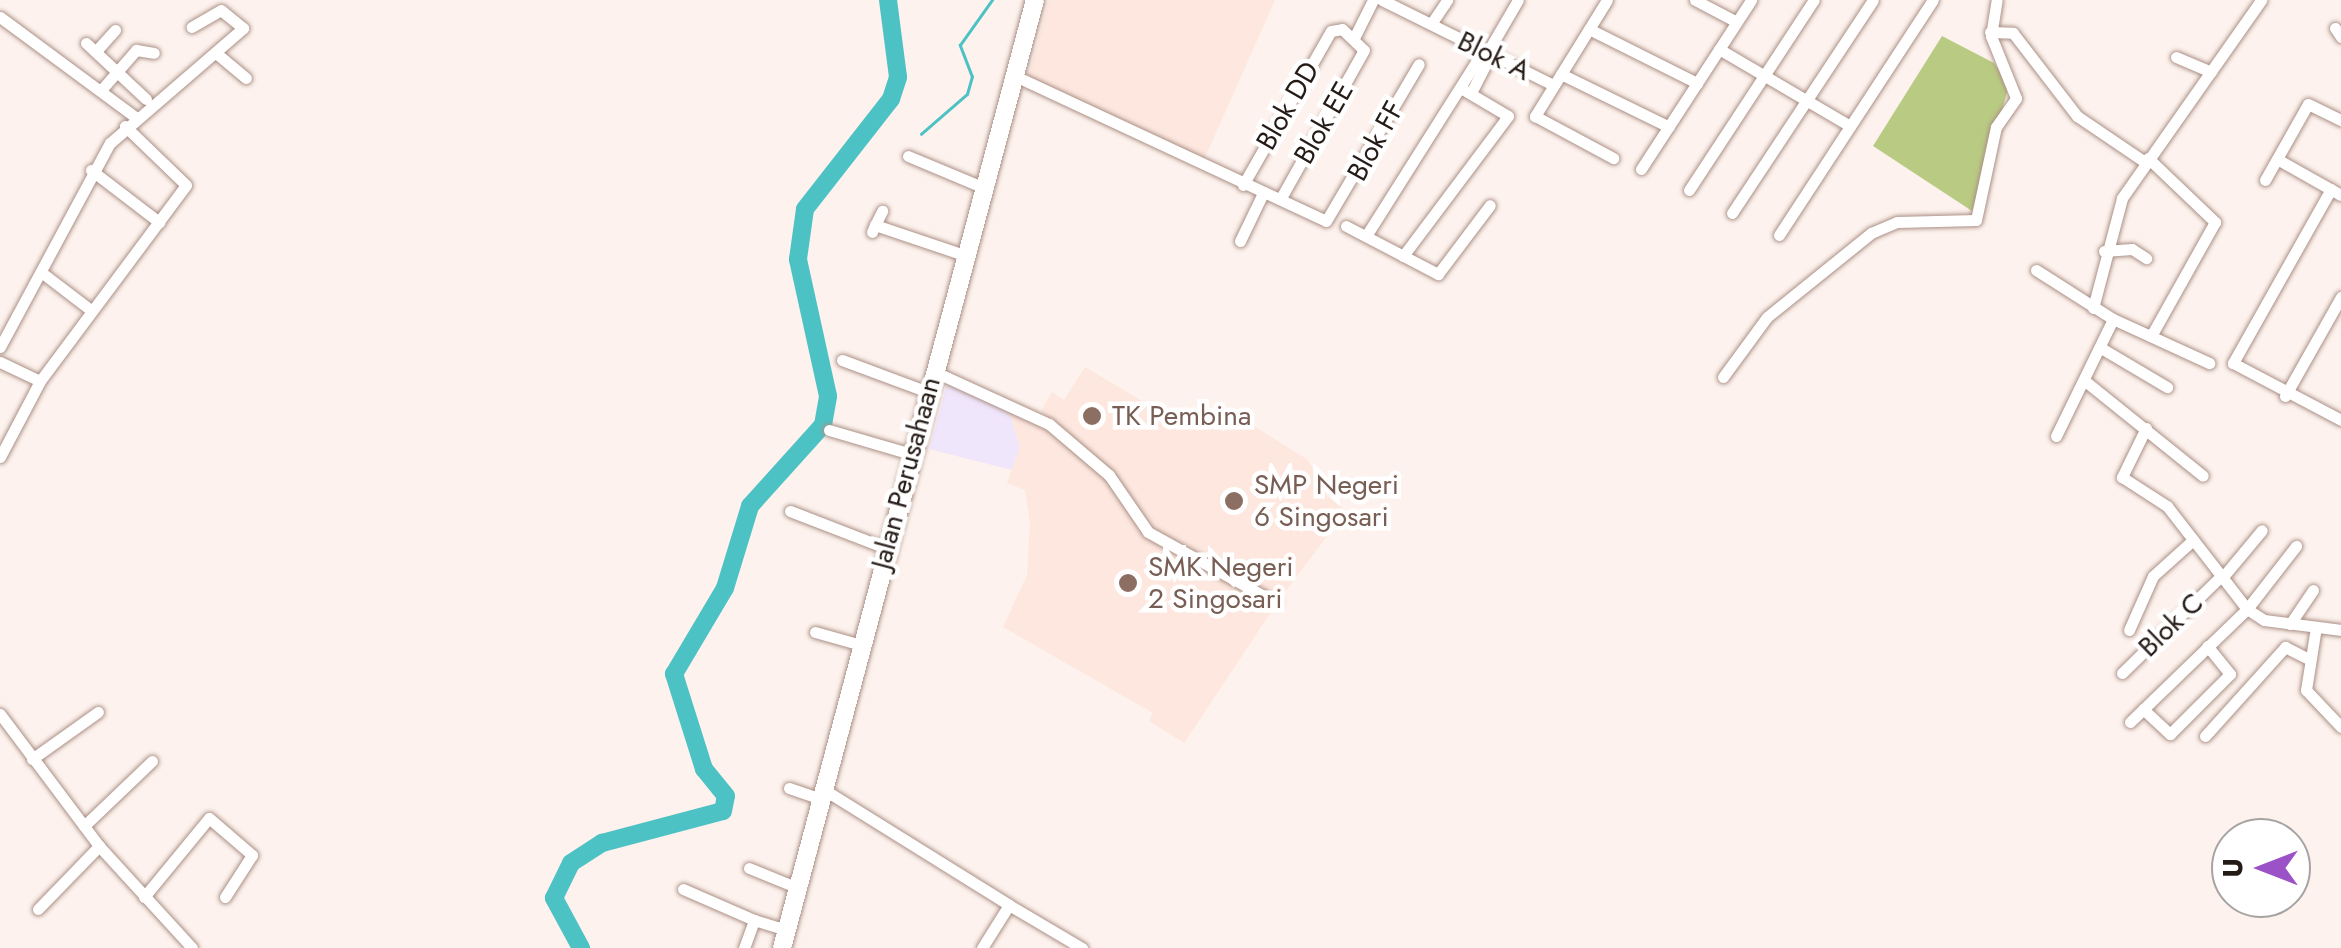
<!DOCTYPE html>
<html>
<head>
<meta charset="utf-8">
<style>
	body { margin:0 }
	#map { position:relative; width:2341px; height:948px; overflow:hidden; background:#fdf2ed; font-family:Jost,sans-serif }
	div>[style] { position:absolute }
	.commercial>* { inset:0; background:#f0e6fb }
	.built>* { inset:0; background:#fde7de }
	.green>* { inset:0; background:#b9cb82 }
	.stream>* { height:2.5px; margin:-1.25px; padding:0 1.25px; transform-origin:1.25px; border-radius:1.25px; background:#4dc2c4 }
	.river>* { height:18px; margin:-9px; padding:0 9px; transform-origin:9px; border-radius:9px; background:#4dc2c4 }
	.roads { filter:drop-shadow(0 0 2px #ab9086) drop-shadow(0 0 2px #ab9086) }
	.street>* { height:11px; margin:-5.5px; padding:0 5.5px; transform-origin:5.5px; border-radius:5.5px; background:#fff }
	.primary>* { height:18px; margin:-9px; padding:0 9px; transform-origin:9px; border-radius:9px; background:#fff }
	.dots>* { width:28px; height:28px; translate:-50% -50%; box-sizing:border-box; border:5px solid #fff; border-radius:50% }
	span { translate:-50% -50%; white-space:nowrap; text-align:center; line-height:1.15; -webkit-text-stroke:9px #fff; paint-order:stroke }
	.street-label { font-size:28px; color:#241a16 }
	.education-label { font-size:28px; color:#785e54 }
	.left { translate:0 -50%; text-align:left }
	.north { position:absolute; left:2211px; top:818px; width:100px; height:100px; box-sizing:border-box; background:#fff; border:2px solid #a7a3a2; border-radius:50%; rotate:270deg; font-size:28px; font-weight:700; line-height:40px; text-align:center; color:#241a16 }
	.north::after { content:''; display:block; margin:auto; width:35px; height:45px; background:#9a52c6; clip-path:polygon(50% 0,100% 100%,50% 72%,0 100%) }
</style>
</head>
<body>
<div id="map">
	<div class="commercial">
		<i style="clip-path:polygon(947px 384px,1009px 410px,1020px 447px,1012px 470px,929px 449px)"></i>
	</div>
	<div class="built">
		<i style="clip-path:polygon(1049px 0,1275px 0,1203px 162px,1028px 78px)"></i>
		<i style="clip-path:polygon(1085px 367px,1157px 410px,1252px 425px,1308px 460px,1327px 496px,1346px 511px,1279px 600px,1158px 533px,1110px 470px,1041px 411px,1052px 392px,1064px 400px)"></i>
		<i style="clip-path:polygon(1009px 410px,1059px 435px,1114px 487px,1141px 531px,1275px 606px,1184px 743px,1149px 721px,1153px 713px,1003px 627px,1027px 575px,1030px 523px,1025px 490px,1007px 483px,1020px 447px)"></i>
	</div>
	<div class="green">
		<i style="clip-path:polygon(1942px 36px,1994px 63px,2009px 86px,1972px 211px,1873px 146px)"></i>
	</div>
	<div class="stream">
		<i style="left:921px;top:134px;width:61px;rotate:-41deg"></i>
		<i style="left:967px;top:94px;width:18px;rotate:-74deg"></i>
		<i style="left:972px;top:77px;width:34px;rotate:-111deg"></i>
		<i style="left:960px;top:45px;width:55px;rotate:-54.6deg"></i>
	</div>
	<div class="river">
		<i style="left:581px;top:948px;width:57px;rotate:-118.4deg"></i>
		<i style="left:554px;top:898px;width:39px;rotate:-64deg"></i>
		<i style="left:571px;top:863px;width:37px;rotate:-33deg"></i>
		<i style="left:602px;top:843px;width:125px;rotate:-14.8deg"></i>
		<i style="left:723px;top:811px;width:15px;rotate:-79deg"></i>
		<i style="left:726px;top:796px;width:35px;rotate:-129deg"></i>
		<i style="left:704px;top:769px;width:100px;rotate:-107.5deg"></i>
		<i style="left:674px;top:674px;width:100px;rotate:-59.3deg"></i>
		<i style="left:725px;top:588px;width:86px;rotate:-73deg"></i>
		<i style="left:750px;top:506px;width:109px;rotate:-48deg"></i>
		<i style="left:823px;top:425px;width:29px;rotate:-80deg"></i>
		<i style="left:828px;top:396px;width:140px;rotate:-102.4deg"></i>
		<i style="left:798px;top:259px;width:50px;rotate:-82deg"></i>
		<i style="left:805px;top:209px;width:140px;rotate:-52deg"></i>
		<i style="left:891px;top:99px;width:23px;rotate:-72deg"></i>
		<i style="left:898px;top:77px;width:78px;rotate:-97.4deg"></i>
	</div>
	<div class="roads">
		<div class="street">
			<i style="left:1382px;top:0;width:191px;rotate:26.4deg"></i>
			<i style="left:1607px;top:0;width:137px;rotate:121.8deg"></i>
			<i style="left:1535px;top:116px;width:89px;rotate:28.3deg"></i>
			<i style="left:1695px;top:0;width:47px;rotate:27.6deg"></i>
			<i style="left:0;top:17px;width:168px;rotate:36.5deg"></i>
			<i style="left:1431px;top:24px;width:29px;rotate:-56deg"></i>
			<i style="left:2335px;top:28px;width:11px;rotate:56deg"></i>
			<i style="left:1589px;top:29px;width:121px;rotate:26.6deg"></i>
			<i style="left:1990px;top:32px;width:23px;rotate:2deg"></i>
			<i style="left:2013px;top:33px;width:105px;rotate:52.4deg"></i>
			<i style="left:2077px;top:116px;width:82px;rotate:34.1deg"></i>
			<i style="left:1355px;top:36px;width:40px;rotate:-63.4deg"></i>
			<i style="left:86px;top:43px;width:82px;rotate:43deg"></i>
			<i style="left:1719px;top:49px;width:152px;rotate:30.4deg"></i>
			<i style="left:97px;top:50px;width:27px;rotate:-48deg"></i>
			<i style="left:216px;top:53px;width:39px;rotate:40deg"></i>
			<i style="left:1487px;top:53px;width:61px;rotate:-59.7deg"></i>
			<i style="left:2176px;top:57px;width:38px;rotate:23deg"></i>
			<i style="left:1561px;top:74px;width:120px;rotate:26.1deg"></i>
			<i style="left:1013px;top:75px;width:345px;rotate:25deg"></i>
			<i style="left:1326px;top:221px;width:182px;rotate:-59.4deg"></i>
			<i style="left:102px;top:89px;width:52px;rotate:-48.9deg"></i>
			<i style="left:136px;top:50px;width:18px;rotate:9deg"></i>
			<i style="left:1473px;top:89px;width:38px;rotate:-63deg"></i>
			<i style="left:908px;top:156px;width:80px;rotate:22.7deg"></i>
			<i style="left:2148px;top:158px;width:93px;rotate:43.7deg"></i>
			<i style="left:2215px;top:222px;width:131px;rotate:119.3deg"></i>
			<i style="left:2277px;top:159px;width:73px;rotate:29.4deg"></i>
			<i style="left:1641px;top:169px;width:202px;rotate:-56.9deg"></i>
			<i style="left:91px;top:170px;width:86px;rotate:37.4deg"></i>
			<i style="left:2265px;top:180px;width:87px;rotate:-60.5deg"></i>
			<i style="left:2308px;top:104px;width:37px;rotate:26deg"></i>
			<i style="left:1243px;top:185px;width:177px;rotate:-60.3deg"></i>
			<i style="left:1331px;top:31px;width:11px;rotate:-10deg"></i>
			<i style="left:1342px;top:29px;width:30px;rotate:44deg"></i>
			<i style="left:1364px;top:50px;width:170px;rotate:119.3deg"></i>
			<i style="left:2331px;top:189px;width:200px;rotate:119.4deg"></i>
			<i style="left:2233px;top:363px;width:122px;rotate:27.8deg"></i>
			<i style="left:1689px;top:190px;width:227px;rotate:-56.7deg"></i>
			<i style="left:1732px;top:213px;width:255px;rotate:-56.5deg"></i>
			<i style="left:875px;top:225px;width:16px;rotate:-63deg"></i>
			<i style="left:1346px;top:226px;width:104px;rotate:27.6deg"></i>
			<i style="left:1438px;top:274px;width:86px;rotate:-53deg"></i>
			<i style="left:872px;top:232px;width:8px;rotate:-67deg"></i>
			<i style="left:875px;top:225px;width:94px;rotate:18.6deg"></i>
			<i style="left:1779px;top:235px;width:281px;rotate:-56.8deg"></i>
			<i style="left:1366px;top:236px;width:219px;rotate:-57.7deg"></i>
			<i style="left:1240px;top:241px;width:51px;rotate:-64.4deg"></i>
			<i style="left:2104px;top:251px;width:28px;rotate:-4deg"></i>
			<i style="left:2132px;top:249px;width:17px;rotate:33deg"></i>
			<i style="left:1403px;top:256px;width:175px;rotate:-53.1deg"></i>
			<i style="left:1508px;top:116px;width:51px;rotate:-149.4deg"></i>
			<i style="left:2036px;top:270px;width:91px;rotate:32.5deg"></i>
			<i style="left:2113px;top:319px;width:106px;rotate:24.6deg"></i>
			<i style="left:41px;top:272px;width:64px;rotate:37.4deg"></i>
			<i style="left:2093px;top:308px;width:114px;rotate:-75.2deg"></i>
			<i style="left:2122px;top:198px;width:242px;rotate:-54.9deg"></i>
			<i style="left:0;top:347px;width:232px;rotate:-61.7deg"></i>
			<i style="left:110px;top:143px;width:176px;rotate:-40.8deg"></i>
			<i style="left:243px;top:28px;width:28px;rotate:-141deg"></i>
			<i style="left:221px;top:10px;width:34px;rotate:150deg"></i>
			<i style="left:2101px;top:348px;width:77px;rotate:30.6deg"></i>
			<i style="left:842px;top:360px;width:92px;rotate:20.4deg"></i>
			<i style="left:0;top:362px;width:44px;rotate:25.4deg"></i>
			<i style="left:933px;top:371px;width:128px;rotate:24.6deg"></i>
			<i style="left:1049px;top:424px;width:79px;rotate:40.4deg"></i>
			<i style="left:1109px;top:475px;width:69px;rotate:55.6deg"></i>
			<i style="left:1148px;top:532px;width:145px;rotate:28.9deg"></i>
			<i style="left:1723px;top:377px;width:74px;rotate:-53.7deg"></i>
			<i style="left:1767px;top:317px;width:134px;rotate:-38.9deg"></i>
			<i style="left:1871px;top:233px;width:28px;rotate:-23deg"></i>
			<i style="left:1897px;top:222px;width:79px;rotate:-1.5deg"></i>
			<i style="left:1976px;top:220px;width:95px;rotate:-77.9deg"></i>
			<i style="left:1996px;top:127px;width:35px;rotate:-55deg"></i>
			<i style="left:2016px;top:98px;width:67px;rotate:-112deg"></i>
			<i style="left:1991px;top:36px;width:36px;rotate:-81deg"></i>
			<i style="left:2085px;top:381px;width:151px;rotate:38.8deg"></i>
			<i style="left:2285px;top:396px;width:114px;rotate:-60.5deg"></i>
			<i style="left:2146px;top:428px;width:55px;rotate:116.1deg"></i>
			<i style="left:2122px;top:477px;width:54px;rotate:32.8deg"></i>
			<i style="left:2167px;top:506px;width:130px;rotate:52.2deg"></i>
			<i style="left:2247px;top:609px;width:20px;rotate:33deg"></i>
			<i style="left:2264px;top:620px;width:78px;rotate:7.4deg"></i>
			<i style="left:829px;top:430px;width:85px;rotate:16.3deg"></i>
			<i style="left:2056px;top:436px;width:130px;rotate:-64deg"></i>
			<i style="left:0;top:457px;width:86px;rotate:-62.2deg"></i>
			<i style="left:40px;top:381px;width:244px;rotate:-53.3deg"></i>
			<i style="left:186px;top:185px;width:85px;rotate:-136deg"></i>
			<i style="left:790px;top:511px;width:103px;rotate:21.1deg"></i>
			<i style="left:2222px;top:578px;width:62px;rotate:-50.2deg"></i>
			<i style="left:2290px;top:624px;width:41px;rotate:-55.9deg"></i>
			<i style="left:2316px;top:627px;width:64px;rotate:99deg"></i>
			<i style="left:2306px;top:690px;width:51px;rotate:46.6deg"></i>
			<i style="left:2129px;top:630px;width:59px;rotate:-66deg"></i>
			<i style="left:2153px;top:576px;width:54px;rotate:-42deg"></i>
			<i style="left:815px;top:632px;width:48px;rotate:15.8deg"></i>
			<i style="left:2122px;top:673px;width:137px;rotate:-44.4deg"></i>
			<i style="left:2143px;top:709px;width:37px;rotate:43deg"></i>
			<i style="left:2170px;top:734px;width:85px;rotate:-45deg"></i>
			<i style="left:2230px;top:674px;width:36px;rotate:-129deg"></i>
			<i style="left:0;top:714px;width:165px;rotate:53.1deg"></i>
			<i style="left:99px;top:846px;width:138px;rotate:47.6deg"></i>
			<i style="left:2130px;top:722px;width:163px;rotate:-44deg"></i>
			<i style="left:2247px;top:609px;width:80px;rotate:-52.1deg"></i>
			<i style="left:2205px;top:736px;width:120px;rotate:-48deg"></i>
			<i style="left:2285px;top:647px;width:28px;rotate:27deg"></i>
			<i style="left:32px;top:759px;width:81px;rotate:-35.5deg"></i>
			<i style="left:789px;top:788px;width:34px;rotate:19deg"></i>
			<i style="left:823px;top:789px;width:219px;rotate:31.9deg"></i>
			<i style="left:84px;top:826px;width:94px;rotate:-43.7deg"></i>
			<i style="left:749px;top:868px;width:53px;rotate:22.2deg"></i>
			<i style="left:683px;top:889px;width:77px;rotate:23.6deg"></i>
			<i style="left:144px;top:897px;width:102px;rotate:-50.6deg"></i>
			<i style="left:209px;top:818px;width:57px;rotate:40.7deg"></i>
			<i style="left:252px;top:855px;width:50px;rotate:122.7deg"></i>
			<i style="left:38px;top:909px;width:88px;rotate:-45.9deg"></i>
			<i style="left:744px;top:948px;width:30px;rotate:-70deg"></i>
			<i style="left:754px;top:920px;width:34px;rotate:17deg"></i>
			<i style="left:982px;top:948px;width:51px;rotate:-57.9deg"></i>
			<i style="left:1009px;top:905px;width:85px;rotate:30.5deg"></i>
		</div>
		<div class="primary">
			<i style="left:782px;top:948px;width:981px;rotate:-75.06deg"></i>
		</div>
	</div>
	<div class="dots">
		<i style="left:1092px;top:416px;background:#8d6e63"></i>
		<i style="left:1234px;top:501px;background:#8d6e63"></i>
		<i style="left:1128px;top:583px;background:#8d6e63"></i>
	</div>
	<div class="street-label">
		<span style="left:1494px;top:56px;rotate:26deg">Blok A</span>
		<span style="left:1288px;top:106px;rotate:-60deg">Blok DD</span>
		<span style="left:1324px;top:123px;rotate:-60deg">Blok EE</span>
		<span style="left:1376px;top:141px;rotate:-61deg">Blok FF</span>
		<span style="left:906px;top:473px;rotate:-75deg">Jalan Perusahaan</span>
		<span style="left:2171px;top:625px;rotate:-44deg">Blok C</span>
	</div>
	<div class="education-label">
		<span class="left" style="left:1112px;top:416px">TK Pembina</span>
		<span class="left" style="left:1254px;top:501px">SMP Negeri<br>6 Singosari</span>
		<span class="left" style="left:1148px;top:583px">SMK Negeri<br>2 Singosari</span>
	</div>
	<div class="north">U</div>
</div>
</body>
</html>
